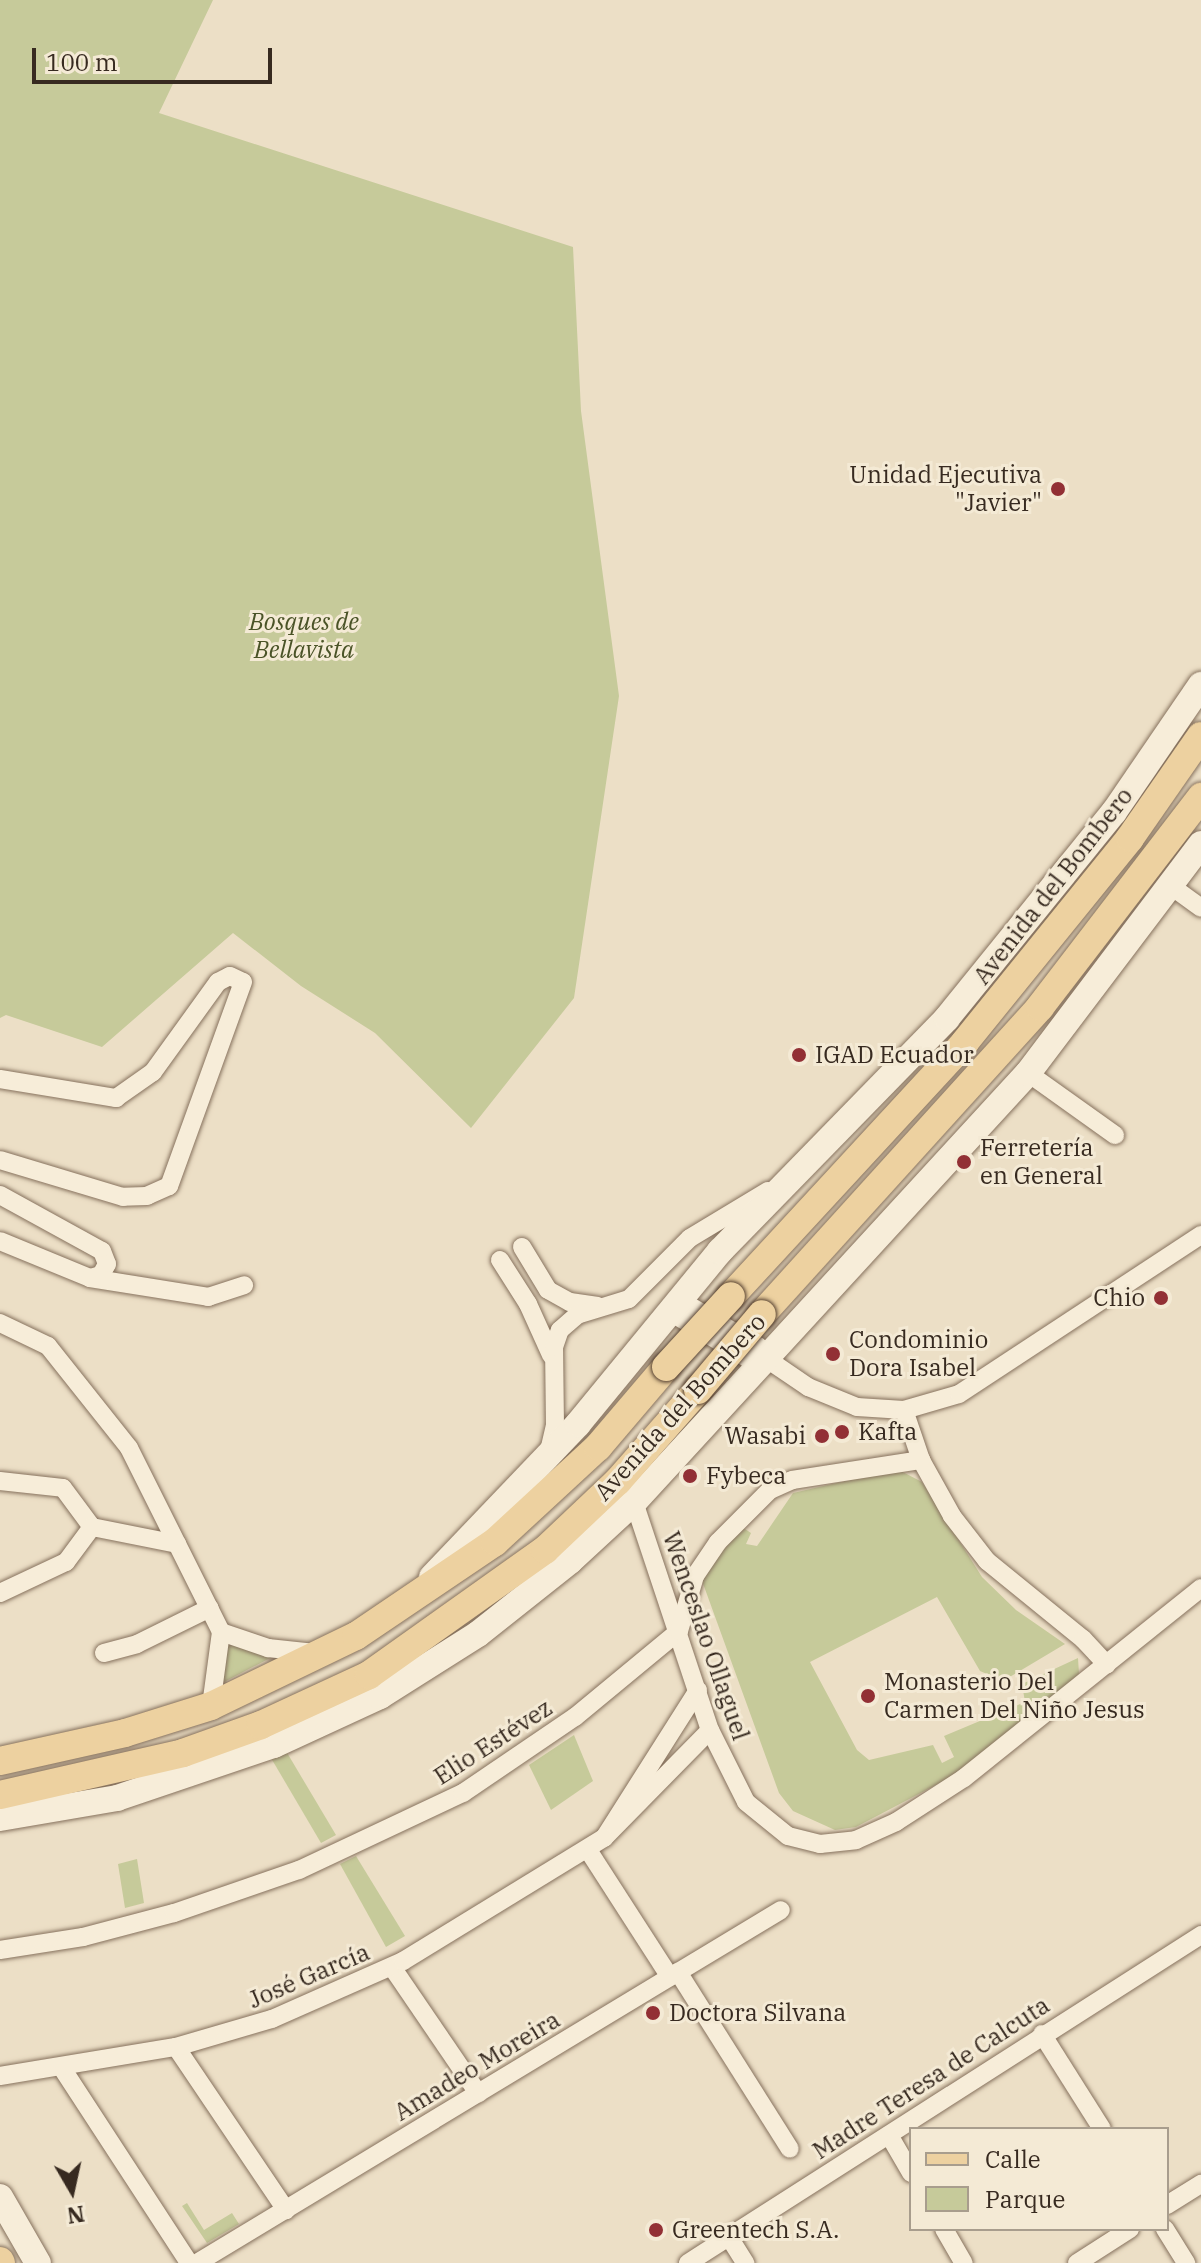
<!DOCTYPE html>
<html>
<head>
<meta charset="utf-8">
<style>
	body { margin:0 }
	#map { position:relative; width:1201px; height:2263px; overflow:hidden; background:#ecdfc6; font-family:"IBM Plex Serif",serif }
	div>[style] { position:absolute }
	.green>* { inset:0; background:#c6ca9a }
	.roads { filter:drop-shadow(0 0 2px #86715d) drop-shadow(0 0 2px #86715d) }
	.minor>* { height:18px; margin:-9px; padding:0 9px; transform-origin:9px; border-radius:9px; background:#f7edd9 }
	.secondary>* { height:26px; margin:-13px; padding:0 13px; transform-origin:13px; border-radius:13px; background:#f7edd9 }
	.primary>* { height:28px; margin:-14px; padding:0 14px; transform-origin:14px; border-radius:14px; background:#edd1a0 }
	.bridges { filter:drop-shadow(0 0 2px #554030) drop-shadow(0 0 2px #554030) }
	.primary-bridge>* { height:28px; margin:-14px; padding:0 14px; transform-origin:14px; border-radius:14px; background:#edd1a0 }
	.dots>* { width:22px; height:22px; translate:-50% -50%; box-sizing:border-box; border:4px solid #f4ead5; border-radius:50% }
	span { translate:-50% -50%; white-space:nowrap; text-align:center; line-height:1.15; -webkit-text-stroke:6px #f4ead5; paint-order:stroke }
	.poi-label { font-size:24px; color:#372a20 }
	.right { translate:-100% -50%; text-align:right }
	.left { translate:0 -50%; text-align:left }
	.park-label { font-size:24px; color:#4a5327; font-style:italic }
	.street-label { font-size:24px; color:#372a20 }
	.legend { position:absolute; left:909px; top:2127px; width:260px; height:104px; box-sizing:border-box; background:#f4ead5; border:2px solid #a89d8d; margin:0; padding:10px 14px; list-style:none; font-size:24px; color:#372a20 }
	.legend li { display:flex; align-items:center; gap:16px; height:40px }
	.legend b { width:40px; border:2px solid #a89d8d }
	.north { position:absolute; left:32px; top:2151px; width:80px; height:80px; -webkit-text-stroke:6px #f4ead5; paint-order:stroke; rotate:171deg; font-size:22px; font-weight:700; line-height:32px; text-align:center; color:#372a20 }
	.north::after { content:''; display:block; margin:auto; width:28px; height:36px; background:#372a20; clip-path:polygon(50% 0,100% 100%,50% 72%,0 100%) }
	.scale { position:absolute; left:32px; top:48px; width:240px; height:36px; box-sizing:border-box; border:4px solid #372a20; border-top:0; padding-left:10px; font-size:24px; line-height:28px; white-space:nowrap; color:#372a20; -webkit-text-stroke:6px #f4ead5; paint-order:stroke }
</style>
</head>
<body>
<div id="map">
	<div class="green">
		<i style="clip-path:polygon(0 0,213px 0,159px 113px,573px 247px,581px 411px,619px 696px,574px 998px,471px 1128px,375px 1033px,301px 986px,233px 933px,102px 1047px,6px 1015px,0 1018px)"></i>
		<i style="clip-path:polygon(897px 1469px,922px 1482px,982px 1577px,1016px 1610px,1065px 1644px,1003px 1681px,980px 1671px,937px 1597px,810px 1662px,857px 1750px,869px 1760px,933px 1745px,942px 1763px,954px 1757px,944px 1736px,1025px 1702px,1022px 1684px,1078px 1658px,1079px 1674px,1066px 1693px,972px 1766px,856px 1827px,835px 1830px,793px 1811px,779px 1793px,701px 1578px,742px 1527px,751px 1533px,746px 1544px,757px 1546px,793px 1493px)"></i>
		<i style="clip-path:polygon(226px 1629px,291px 1647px,207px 1691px)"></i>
		<i style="clip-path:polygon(574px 1735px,593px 1781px,551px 1810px,529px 1765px)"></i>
		<i style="clip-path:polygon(286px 1751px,336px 1835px,321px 1843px,271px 1758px)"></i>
		<i style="clip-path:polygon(356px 1856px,405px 1936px,386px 1947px,340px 1864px)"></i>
		<i style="clip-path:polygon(137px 1859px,144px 1903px,125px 1908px,118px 1864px)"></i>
		<i style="clip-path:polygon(187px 2203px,204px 2230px,232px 2213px,239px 2224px,207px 2243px,182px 2206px)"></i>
	</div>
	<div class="roads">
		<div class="minor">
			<i style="left:1171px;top:886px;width:37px;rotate:36deg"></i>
			<i style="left:1028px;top:1073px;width:107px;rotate:35.5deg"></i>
			<i style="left:0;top:1079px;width:118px;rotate:9.3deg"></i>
			<i style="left:116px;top:1098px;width:45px;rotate:-35.1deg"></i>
			<i style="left:153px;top:1072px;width:111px;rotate:-54.2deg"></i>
			<i style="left:218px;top:982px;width:13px;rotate:-27deg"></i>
			<i style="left:230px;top:976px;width:14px;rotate:25deg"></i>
			<i style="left:243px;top:982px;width:217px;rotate:109.9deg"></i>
			<i style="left:169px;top:1186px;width:24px;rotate:156deg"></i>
			<i style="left:147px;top:1196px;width:24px;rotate:178deg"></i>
			<i style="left:123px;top:1197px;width:128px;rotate:-163.3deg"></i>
			<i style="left:0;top:1195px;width:116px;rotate:28.8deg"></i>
			<i style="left:102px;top:1251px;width:14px;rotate:69deg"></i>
			<i style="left:107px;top:1264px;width:13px;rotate:119deg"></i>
			<i style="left:101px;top:1275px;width:11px;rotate:165deg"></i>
			<i style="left:90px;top:1278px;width:97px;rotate:-157.7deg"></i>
			<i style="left:522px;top:1247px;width:50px;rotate:58.8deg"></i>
			<i style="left:548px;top:1290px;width:25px;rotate:29deg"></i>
			<i style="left:570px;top:1302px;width:28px;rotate:8deg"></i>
			<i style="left:500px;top:1260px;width:52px;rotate:57.5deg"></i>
			<i style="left:528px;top:1304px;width:56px;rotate:65.7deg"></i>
			<i style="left:90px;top:1278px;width:120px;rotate:9.1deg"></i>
			<i style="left:208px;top:1297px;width:38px;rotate:-18deg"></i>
			<i style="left:680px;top:1300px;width:91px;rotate:30.5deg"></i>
			<i style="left:758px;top:1346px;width:16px;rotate:55deg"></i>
			<i style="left:767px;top:1359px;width:50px;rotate:34.3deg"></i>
			<i style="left:808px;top:1387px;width:53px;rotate:22.2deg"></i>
			<i style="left:857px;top:1407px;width:47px;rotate:3.7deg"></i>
			<i style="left:904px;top:1410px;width:57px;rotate:-16.2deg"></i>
			<i style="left:959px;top:1394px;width:290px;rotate:-33.3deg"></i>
			<i style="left:670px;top:1312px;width:93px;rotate:31deg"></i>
			<i style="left:750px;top:1360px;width:17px;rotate:-3deg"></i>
			<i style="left:0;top:1323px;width:53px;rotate:25.6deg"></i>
			<i style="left:48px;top:1346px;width:130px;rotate:51.5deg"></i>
			<i style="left:129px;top:1448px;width:206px;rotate:63.4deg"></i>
			<i style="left:221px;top:1632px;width:75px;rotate:97.7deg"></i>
			<i style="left:904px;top:1410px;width:53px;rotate:71.2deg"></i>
			<i style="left:921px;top:1460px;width:64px;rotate:61deg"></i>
			<i style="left:952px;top:1516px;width:57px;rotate:52.1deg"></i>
			<i style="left:987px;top:1561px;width:124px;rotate:39.1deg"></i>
			<i style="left:1083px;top:1639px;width:35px;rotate:47deg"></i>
			<i style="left:549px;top:1451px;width:26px;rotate:-77deg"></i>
			<i style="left:555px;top:1426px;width:79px;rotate:-90.7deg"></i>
			<i style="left:554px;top:1347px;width:18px;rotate:-71deg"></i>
			<i style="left:560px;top:1330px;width:23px;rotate:-41deg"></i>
			<i style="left:577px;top:1315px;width:54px;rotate:-17.1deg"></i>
			<i style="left:629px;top:1299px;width:86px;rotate:-45deg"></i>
			<i style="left:690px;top:1238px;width:91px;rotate:-31.1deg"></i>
			<i style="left:0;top:1481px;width:63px;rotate:6.3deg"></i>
			<i style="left:63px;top:1488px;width:49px;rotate:53.4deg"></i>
			<i style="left:634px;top:1502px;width:240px;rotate:71.6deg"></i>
			<i style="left:710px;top:1730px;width:80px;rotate:63.4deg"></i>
			<i style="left:746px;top:1802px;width:54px;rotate:39deg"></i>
			<i style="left:788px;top:1836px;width:33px;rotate:14deg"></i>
			<i style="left:820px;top:1844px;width:36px;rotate:-6deg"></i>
			<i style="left:856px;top:1840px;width:44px;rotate:-24.2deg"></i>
			<i style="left:896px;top:1822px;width:81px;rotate:-32.9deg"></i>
			<i style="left:964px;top:1778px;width:304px;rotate:-38.7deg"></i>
			<i style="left:92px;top:1527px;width:87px;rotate:11.3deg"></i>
			<i style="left:0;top:1593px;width:73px;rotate:-25.2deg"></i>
			<i style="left:66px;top:1562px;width:44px;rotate:-53.4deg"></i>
			<i style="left:221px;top:1632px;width:50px;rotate:18.8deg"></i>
			<i style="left:268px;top:1648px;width:47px;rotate:6.1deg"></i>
			<i style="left:104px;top:1653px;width:34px;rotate:-15deg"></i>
			<i style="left:137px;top:1644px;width:81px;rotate:-26.3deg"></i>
			<i style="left:698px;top:1690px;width:175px;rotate:122.4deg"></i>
			<i style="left:604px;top:1838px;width:151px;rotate:-45.5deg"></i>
			<i style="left:588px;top:1850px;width:151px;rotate:57.2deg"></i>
			<i style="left:0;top:1950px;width:84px;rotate:-8.9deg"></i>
			<i style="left:83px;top:1937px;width:94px;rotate:-14.8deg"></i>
			<i style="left:174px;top:1913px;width:132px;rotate:-19deg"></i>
			<i style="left:299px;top:1870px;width:181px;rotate:-25.2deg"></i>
			<i style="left:463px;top:1793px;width:135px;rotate:-34.2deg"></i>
			<i style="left:575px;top:1717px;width:135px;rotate:-39.6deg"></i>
			<i style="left:679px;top:1631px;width:57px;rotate:-73.8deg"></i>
			<i style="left:695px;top:1576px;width:41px;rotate:-55.9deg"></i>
			<i style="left:718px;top:1542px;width:74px;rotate:-45deg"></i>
			<i style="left:770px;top:1490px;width:24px;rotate:-24deg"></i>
			<i style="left:792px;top:1480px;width:131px;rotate:-8.8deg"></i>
			<i style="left:392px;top:1967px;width:153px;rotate:55.7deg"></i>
			<i style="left:678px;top:1972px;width:209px;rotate:57.7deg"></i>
			<i style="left:1042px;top:2034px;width:112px;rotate:57.7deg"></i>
			<i style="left:176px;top:2047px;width:197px;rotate:56deg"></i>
			<i style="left:62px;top:2068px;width:233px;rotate:56.9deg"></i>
			<i style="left:0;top:2076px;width:178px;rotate:-9.4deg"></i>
			<i style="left:176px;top:2047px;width:100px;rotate:-16.3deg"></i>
			<i style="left:272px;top:2019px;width:143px;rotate:-23.9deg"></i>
			<i style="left:403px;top:1961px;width:236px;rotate:-31.5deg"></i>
			<i style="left:889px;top:2135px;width:44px;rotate:59.9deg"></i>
			<i style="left:1167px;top:2205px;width:40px;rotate:-32deg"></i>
			<i style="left:944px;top:2229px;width:39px;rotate:60deg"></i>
			<i style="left:1165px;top:2229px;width:40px;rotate:58deg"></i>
			<i style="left:729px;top:2237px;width:31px;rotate:58deg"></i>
			<i style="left:197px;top:2263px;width:682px;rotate:-31.15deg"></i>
			<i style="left:688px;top:2263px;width:609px;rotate:-32.59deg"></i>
			<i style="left:1077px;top:2263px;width:63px;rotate:-32.7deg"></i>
		</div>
		<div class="secondary">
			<i style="left:432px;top:1577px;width:211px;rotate:-46.3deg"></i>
			<i style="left:578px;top:1424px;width:224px;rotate:-50.6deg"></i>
			<i style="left:720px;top:1251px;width:325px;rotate:-45.7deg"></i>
			<i style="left:947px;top:1018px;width:265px;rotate:-51deg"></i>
			<i style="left:1114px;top:812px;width:154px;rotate:-55.6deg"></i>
			<i style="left:0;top:1818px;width:119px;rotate:-9.7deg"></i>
			<i style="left:117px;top:1798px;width:166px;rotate:-18.7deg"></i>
			<i style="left:274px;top:1745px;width:117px;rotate:-24.8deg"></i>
			<i style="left:380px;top:1696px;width:116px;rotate:-32.3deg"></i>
			<i style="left:478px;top:1634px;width:117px;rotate:-38.4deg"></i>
			<i style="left:570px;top:1561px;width:87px;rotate:-42.7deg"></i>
			<i style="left:634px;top:1502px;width:582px;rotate:-47.44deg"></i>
			<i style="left:1028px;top:1073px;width:287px;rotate:-52.9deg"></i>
			<i style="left:0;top:2197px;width:76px;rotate:60.1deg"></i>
		</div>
		<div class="primary">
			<i style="left:731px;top:1296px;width:345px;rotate:-47.3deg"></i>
			<i style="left:965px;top:1042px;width:262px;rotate:-51deg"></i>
			<i style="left:1130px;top:838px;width:124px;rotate:-55.2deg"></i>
			<i style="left:762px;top:1314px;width:414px;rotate:-47.8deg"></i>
			<i style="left:1040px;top:1007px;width:265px;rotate:-52.5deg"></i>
			<i style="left:0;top:1761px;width:128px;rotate:-12.6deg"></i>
			<i style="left:125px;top:1733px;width:90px;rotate:-17.4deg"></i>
			<i style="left:211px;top:1706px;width:161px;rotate:-25.8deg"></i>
			<i style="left:356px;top:1636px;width:168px;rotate:-34.1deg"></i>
			<i style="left:495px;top:1542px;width:140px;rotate:-42.7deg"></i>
			<i style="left:598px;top:1447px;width:105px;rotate:-49.6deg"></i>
			<i style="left:0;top:1795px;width:188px;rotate:-12.9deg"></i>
			<i style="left:183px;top:1753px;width:83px;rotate:-19.7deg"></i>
			<i style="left:261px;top:1725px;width:119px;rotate:-24.8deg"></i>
			<i style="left:369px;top:1675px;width:216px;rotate:-35.4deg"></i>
			<i style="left:545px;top:1550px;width:100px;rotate:-43.4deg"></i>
			<i style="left:618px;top:1481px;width:121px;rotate:-48.7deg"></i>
			<i style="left:0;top:2261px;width:2px;rotate:63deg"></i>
		</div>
	</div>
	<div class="bridges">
		<div class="primary-bridge">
			<i style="left:666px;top:1367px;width:96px;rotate:-47.5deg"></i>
			<i style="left:698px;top:1390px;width:99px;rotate:-49.9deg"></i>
		</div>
	</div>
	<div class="dots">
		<i style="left:1058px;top:489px;background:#923035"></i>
		<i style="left:799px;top:1055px;background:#923035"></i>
		<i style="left:964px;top:1162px;background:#923035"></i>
		<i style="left:1161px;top:1298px;background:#923035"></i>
		<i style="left:833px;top:1354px;background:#923035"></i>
		<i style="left:842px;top:1432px;background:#923035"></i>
		<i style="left:822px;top:1436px;background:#923035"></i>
		<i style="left:690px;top:1476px;background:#923035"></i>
		<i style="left:868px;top:1696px;background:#923035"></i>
		<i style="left:653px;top:2013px;background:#923035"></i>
		<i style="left:656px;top:2230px;background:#923035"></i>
	</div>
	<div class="poi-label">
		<span class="right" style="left:1042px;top:489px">Unidad Ejecutiva<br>"Javier"</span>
		<span class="left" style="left:815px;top:1055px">IGAD Ecuador</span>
		<span class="left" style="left:980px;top:1162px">Ferretería<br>en General</span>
		<span class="right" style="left:1145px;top:1298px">Chio</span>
		<span class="left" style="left:849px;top:1354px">Condominio<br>Dora Isabel</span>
		<span class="left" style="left:858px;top:1432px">Kafta</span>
		<span class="right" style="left:806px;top:1436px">Wasabi</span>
		<span class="left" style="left:706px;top:1476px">Fybeca</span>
		<span class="left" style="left:884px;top:1696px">Monasterio Del<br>Carmen Del Niño Jesus</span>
		<span class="left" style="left:669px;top:2013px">Doctora Silvana</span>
		<span class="left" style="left:672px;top:2230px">Greentech S.A.</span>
	</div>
	<div class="park-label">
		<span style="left:304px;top:636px">Bosques de<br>Bellavista</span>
	</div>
	<div class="street-label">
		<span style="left:1053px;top:886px;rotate:-52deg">Avenida del Bombero</span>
		<span style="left:680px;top:1407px;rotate:-48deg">Avenida del Bombero</span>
		<span style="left:706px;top:1636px;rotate:71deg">Wenceslao Ollaguel</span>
		<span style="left:493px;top:1742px;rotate:-33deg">Elio Estévez</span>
		<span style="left:309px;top:1976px;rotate:-23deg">José García</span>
		<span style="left:477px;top:2066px;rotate:-31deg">Amadeo Moreira</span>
		<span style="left:931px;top:2078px;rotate:-33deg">Madre Teresa de Calcuta</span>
	</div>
	<ul class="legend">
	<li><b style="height:10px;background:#edd1a0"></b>Calle</li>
	<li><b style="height:22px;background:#c6ca9a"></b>Parque</li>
	</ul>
	<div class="north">N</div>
	<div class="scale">100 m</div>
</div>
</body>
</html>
